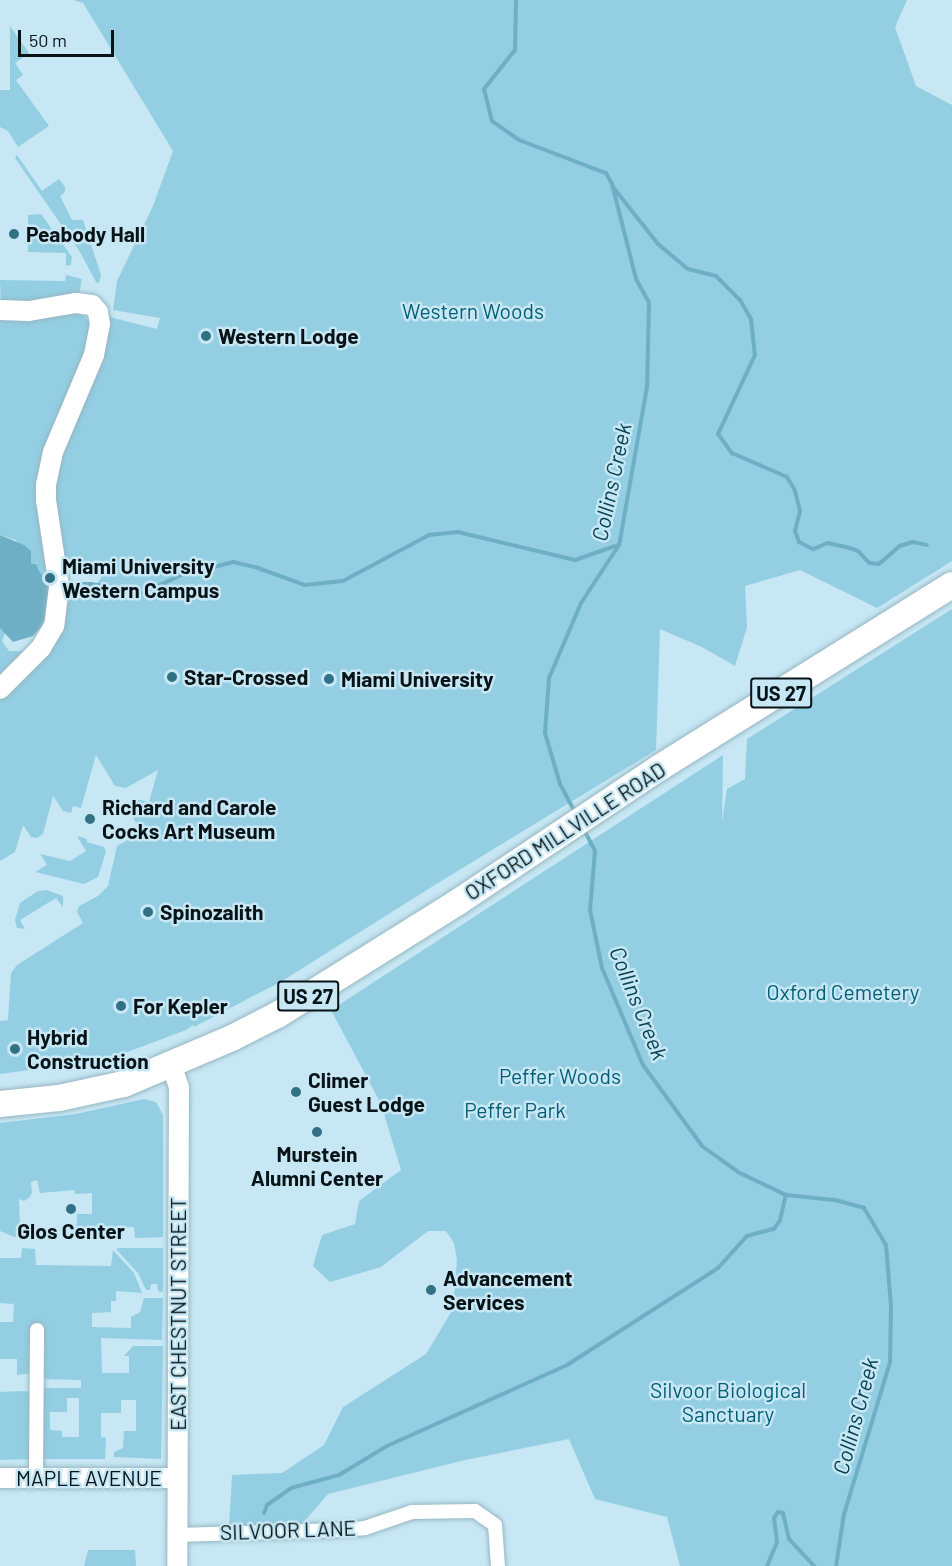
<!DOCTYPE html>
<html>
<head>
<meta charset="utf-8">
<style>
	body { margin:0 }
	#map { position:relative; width:952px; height:1566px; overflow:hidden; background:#c6e7f3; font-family:Barlow,sans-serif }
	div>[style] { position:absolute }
	.green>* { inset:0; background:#93cee3 }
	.water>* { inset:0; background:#6fafc5 }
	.stream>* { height:4px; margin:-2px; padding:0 2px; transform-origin:2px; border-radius:2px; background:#6fafc5 }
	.roads { filter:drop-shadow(0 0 2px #96b6c2) drop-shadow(0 0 2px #96b6c2) }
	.street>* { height:14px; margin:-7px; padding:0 7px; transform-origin:7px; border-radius:7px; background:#fff }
	.secondary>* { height:20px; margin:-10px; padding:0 10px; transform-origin:10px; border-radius:10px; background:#fff }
	.highway>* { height:26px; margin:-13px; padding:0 13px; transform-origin:13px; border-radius:13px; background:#fff }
	.dots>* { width:16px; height:16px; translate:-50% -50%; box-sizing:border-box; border:3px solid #c6e7f3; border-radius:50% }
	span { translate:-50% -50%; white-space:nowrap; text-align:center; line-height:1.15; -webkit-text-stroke:5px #c6e7f3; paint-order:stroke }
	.shield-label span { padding:2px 4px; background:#c6e7f3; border:2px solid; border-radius:4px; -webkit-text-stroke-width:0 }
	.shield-label { font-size:20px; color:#071317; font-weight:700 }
	.poi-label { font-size:21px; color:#071317; font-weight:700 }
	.left { translate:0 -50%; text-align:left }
	.park-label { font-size:21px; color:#015e75 }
	.street-label { font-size:21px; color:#071317 }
	.water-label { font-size:22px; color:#074252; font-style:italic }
	.scale { position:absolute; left:18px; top:30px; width:96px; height:27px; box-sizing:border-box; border:3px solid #071317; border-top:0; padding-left:8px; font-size:18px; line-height:21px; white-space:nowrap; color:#071317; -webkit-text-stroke:4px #c6e7f3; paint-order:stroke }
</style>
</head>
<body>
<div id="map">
	<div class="green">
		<i style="clip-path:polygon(73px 0,907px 0,895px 27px,916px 86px,952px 105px,952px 561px,877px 608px,800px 570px,745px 586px,747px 627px,735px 666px,702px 647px,660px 629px,656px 750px,438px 883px,282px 981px,194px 1027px,193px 1025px,186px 1030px,130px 1051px,89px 1062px,0 1074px,0 1021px,8px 1020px,11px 973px,17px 965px,83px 923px,77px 912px,79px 906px,98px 896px,108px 886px,117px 846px,142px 832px,128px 810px,131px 798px,149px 802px,158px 770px,126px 788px,115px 786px,96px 755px,81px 808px,73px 806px,71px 813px,63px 811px,53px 796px,43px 834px,37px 838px,31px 837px,23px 825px,15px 852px,0 861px,0 699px,52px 646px,65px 594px,89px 594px,112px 563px,89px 562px,76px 568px,66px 568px,64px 554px,59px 548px,53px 501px,59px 455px,103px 351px,110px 317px,157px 329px,160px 318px,113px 310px,117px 281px,153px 206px,173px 151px,83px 3px)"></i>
		<i style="clip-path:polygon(10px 26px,29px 53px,15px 63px,23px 75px,16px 80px,49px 126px,18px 147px,8px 131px,0 127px,0 90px,10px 90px)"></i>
		<i style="clip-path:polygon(17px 155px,42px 191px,59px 179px,65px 187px,65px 192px,60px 196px,72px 220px,83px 220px,101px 275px,99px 283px,96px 282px,80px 252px,15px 158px)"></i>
		<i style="clip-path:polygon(41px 214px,72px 257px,71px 265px,66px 266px,66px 253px,28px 252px,28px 215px)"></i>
		<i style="clip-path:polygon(66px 275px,82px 279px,79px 294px,56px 301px,1px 304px,0 280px,65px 281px)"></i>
		<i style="clip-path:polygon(58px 312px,77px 313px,85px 317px,91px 325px,91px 335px,48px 446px,50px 581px,39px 573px,36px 564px,31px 564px,16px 540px,0 535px,0 316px)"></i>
		<i style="clip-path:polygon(952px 609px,952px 1566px,680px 1566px,667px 1517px,595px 1499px,569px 1439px,465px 1460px,328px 1494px,302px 1524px,229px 1527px,232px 1475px,282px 1473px,324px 1445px,343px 1407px,426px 1354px,453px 1309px,457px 1260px,454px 1243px,446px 1231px,428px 1231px,381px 1267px,330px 1282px,313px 1266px,322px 1235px,355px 1224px,359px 1201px,401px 1170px,381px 1104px,331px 1010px,723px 755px,722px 822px,727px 789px,745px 779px,747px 739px)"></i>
		<i style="clip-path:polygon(0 628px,5px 633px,2px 641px,9px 651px,24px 651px,6px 668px,7px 674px,0 681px)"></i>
		<i style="clip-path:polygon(77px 836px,87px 839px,87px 842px,104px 847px,106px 851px,98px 877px,84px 884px,35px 872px,47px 865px,40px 854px,70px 861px,86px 851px)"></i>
		<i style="clip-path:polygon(47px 890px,63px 896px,63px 907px,56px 898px,20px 920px,25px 929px,17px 928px,15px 920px,20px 903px,38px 891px)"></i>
		<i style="clip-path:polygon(144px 1099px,156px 1102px,163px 1115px,163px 1237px,135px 1238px,134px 1227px,119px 1227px,119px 1239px,107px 1239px,106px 1227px,91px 1227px,91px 1239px,76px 1239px,77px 1214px,92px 1214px,92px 1193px,75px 1194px,74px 1190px,40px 1193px,37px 1180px,31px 1182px,32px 1193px,29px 1198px,24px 1201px,19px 1199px,20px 1229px,34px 1231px,34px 1237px,14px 1237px,0 1231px,0 1123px,76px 1114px)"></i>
		<i style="clip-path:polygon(evenodd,22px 1248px,35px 1249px,36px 1265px,111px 1266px,113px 1250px,134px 1273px,142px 1293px,116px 1291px,116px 1301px,111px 1301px,111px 1312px,92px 1313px,92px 1327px,131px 1328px,131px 1317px,140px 1312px,144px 1298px,163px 1298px,162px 1340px,101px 1338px,102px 1373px,129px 1373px,129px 1356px,124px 1356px,133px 1346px,163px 1346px,161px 1459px,114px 1457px,114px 1452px,123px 1448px,124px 1431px,136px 1431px,136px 1400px,121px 1400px,121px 1413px,101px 1413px,101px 1437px,106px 1438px,105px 1459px,43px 1459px,43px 1388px,81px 1388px,81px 1380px,43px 1379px,31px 1373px,17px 1375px,17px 1359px,0 1359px,0 1322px,13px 1322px,14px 1304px,0 1303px,0 1258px,21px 1258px,22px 1248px,67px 1398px,79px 1398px,79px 1437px,62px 1437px,62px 1431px,50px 1430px,50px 1412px,67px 1412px,67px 1398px)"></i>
		<i style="clip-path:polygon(120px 1248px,163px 1248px,163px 1292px,158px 1291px,157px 1284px,151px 1284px,150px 1290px,146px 1290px,138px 1273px,116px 1249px)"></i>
		<i style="clip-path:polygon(24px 1391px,30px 1392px,30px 1459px,0 1460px,0 1392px)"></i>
		<i style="clip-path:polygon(88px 1550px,135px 1550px,136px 1566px,84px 1566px)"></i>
	</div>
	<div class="water">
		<i style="clip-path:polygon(0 535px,24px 545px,31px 551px,31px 564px,36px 564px,40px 573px,50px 581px,50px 608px,41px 627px,33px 636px,13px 642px,0 628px)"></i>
	</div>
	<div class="stream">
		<i style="left:516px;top:0;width:50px;rotate:91.1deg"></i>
		<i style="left:515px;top:50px;width:50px;rotate:128.5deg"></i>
		<i style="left:484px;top:89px;width:33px;rotate:76deg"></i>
		<i style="left:492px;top:121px;width:33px;rotate:35deg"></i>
		<i style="left:519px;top:140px;width:93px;rotate:20.8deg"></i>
		<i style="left:606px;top:173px;width:13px;rotate:61deg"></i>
		<i style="left:612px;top:184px;width:98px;rotate:75.8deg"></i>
		<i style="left:636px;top:279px;width:26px;rotate:61deg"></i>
		<i style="left:649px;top:302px;width:85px;rotate:91.3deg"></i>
		<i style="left:647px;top:387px;width:160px;rotate:100deg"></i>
		<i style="left:619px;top:545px;width:69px;rotate:123.2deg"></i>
		<i style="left:581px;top:603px;width:82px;rotate:113.1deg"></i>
		<i style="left:549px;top:678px;width:55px;rotate:94.2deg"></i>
		<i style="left:545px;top:733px;width:53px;rotate:73.6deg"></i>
		<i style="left:560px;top:784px;width:32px;rotate:62deg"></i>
		<i style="left:613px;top:187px;width:73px;rotate:51.7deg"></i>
		<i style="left:658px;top:244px;width:39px;rotate:40deg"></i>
		<i style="left:688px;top:269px;width:29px;rotate:14deg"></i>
		<i style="left:716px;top:276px;width:34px;rotate:45deg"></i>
		<i style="left:740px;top:300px;width:22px;rotate:60deg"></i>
		<i style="left:751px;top:319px;width:36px;rotate:84deg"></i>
		<i style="left:755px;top:355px;width:87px;rotate:115.1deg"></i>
		<i style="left:718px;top:434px;width:24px;rotate:54deg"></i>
		<i style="left:732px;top:453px;width:60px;rotate:23.6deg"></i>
		<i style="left:787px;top:477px;width:16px;rotate:60deg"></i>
		<i style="left:795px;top:491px;width:21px;rotate:76deg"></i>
		<i style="left:800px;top:511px;width:21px;rotate:104deg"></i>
		<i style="left:795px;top:531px;width:12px;rotate:70deg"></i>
		<i style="left:799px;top:542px;width:16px;rotate:27deg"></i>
		<i style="left:813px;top:549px;width:16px;rotate:-22deg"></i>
		<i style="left:828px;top:543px;width:18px;rotate:13deg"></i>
		<i style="left:846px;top:547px;width:13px;rotate:18deg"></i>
		<i style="left:858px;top:551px;width:16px;rotate:47deg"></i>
		<i style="left:869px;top:563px;width:10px;rotate:6deg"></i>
		<i style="left:879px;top:564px;width:28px;rotate:-41deg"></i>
		<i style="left:900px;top:546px;width:13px;rotate:-18deg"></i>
		<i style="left:912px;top:542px;width:15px;rotate:11deg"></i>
		<i style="left:65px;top:584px;width:26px"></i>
		<i style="left:91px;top:584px;width:53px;rotate:9.8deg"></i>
		<i style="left:143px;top:593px;width:42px;rotate:-25.3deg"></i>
		<i style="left:181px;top:575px;width:54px;rotate:-14deg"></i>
		<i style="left:233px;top:562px;width:26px;rotate:13deg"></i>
		<i style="left:258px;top:568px;width:50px;rotate:19.9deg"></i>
		<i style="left:305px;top:585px;width:38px;rotate:-6deg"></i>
		<i style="left:343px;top:581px;width:98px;rotate:-28.1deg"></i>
		<i style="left:429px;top:535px;width:29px;rotate:-6deg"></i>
		<i style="left:458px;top:532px;width:120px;rotate:13.5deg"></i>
		<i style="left:575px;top:560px;width:46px;rotate:-19.2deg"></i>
		<i style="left:584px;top:830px;width:24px;rotate:62deg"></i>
		<i style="left:595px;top:851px;width:59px;rotate:94.8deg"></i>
		<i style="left:590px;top:910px;width:59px;rotate:78.3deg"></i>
		<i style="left:602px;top:968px;width:105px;rotate:67.1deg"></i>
		<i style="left:643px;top:1065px;width:100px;rotate:53.9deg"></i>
		<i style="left:702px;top:1146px;width:44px;rotate:35.8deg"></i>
		<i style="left:738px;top:1172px;width:53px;rotate:25.6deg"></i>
		<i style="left:786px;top:1195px;width:49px;rotate:5.8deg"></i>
		<i style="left:835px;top:1200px;width:30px;rotate:15deg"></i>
		<i style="left:864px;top:1208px;width:43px;rotate:59.3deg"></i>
		<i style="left:886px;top:1245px;width:61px;rotate:85.3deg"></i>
		<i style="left:891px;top:1306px;width:56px;rotate:91deg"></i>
		<i style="left:890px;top:1362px;width:159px;rotate:106.8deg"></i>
		<i style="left:844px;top:1514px;width:53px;rotate:98.7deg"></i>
		<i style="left:264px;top:1513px;width:9px;rotate:-69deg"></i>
		<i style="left:267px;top:1505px;width:29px;rotate:-35deg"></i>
		<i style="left:291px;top:1488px;width:50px;rotate:-15.2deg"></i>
		<i style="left:339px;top:1475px;width:56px;rotate:-31.1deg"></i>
		<i style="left:387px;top:1446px;width:197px;rotate:-24.2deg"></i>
		<i style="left:567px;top:1365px;width:179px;rotate:-32.7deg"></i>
		<i style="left:718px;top:1268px;width:43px;rotate:-47.8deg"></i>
		<i style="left:747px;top:1236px;width:28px;rotate:-15deg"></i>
		<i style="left:774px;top:1229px;width:11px;rotate:-56deg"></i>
		<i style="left:780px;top:1220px;width:26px;rotate:-77deg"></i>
		<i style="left:767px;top:1566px;width:26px;rotate:-67deg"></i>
		<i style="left:777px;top:1542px;width:24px;rotate:-97deg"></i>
		<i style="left:774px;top:1518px;width:7px;rotate:-56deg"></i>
		<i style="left:778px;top:1512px;width:5px;rotate:11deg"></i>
		<i style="left:783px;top:1513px;width:27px;rotate:77deg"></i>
		<i style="left:789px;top:1539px;width:37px;rotate:47deg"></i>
	</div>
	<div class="roads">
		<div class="street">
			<i style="left:36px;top:1478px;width:148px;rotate:-89.6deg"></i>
			<i style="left:177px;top:1535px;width:162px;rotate:-1.8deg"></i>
			<i style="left:339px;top:1530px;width:26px;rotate:-4deg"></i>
			<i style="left:365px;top:1528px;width:50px;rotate:-18.8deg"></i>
			<i style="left:412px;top:1512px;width:63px;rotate:-0.9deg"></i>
			<i style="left:475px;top:1511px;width:24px;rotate:35deg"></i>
			<i style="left:495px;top:1525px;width:41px;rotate:85.8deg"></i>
		</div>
		<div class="secondary">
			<i style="left:0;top:310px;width:29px;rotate:2deg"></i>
			<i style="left:29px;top:311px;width:48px;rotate:-9.7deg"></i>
			<i style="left:76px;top:303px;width:16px;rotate:7deg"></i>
			<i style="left:92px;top:305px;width:9px;rotate:49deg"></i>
			<i style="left:98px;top:312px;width:12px;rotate:81deg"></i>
			<i style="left:100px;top:324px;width:32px;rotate:101deg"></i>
			<i style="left:94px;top:355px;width:105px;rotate:112.9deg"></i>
			<i style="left:53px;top:452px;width:33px;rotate:102deg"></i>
			<i style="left:46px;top:484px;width:16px;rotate:90deg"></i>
			<i style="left:46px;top:500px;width:88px;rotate:81.5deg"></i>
			<i style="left:59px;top:587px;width:39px;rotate:97deg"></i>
			<i style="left:54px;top:626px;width:26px;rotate:121deg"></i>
			<i style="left:41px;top:648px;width:58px;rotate:135deg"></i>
			<i style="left:171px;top:1063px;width:25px;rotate:72deg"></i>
			<i style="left:179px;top:1087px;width:479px;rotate:90.2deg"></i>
			<i style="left:0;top:1478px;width:177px"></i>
		</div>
		<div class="highway">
			<i style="left:0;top:1104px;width:59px;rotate:-5.8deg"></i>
			<i style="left:59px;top:1098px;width:66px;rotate:-12.2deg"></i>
			<i style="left:124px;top:1084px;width:117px;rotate:-23.1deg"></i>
			<i style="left:232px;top:1038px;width:53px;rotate:-27.1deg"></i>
			<i style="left:279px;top:1014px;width:211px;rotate:-32deg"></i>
			<i style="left:458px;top:902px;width:242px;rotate:-33.7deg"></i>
			<i style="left:659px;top:768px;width:345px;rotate:-32deg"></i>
		</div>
	</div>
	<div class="dots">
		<i style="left:14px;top:234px;background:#317185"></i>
		<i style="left:206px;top:336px;background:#317185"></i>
		<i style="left:50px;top:578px;background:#317185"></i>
		<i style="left:172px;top:677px;background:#317185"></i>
		<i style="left:329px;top:679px;background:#317185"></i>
		<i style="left:90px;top:819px;background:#317185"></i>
		<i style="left:148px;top:912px;background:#317185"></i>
		<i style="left:121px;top:1006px;background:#317185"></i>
		<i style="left:15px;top:1049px;background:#317185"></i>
		<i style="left:296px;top:1092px;background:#317185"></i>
		<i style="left:317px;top:1132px;background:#317185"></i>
		<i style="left:71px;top:1209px;background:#317185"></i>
		<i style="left:431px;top:1290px;background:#317185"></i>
	</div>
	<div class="shield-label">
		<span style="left:781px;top:693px">US 27</span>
		<span style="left:308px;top:996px">US 27</span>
	</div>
	<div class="poi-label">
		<span class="left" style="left:26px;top:234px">Peabody Hall</span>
		<span class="left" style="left:218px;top:336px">Western Lodge</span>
		<span class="left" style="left:62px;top:578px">Miami University<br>Western Campus</span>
		<span class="left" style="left:184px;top:677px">Star-Crossed</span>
		<span class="left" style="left:341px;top:679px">Miami University</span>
		<span class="left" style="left:102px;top:819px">Richard and Carole<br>Cocks Art Museum</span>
		<span class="left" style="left:160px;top:912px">Spinozalith</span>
		<span class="left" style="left:133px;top:1006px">For Kepler</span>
		<span class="left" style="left:27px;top:1049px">Hybrid<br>Construction</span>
		<span class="left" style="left:308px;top:1092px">Climer<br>Guest Lodge</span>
		<span style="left:317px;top:1166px">Murstein<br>Alumni Center</span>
		<span style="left:71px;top:1231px">Glos Center</span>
		<span class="left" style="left:443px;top:1290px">Advancement<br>Services</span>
	</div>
	<div class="park-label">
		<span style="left:473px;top:311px">Western Woods</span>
		<span style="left:843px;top:992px">Oxford Cemetery</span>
		<span style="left:560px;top:1076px">Peffer Woods</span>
		<span style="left:515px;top:1110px">Peffer Park</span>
		<span style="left:728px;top:1402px">Silvoor Biological<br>Sanctuary</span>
	</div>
	<div class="street-label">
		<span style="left:565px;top:831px;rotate:-33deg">OXFORD MILLVILLE ROAD</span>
		<span style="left:178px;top:1314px;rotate:-90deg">EAST CHESTNUT STREET</span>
		<span style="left:89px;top:1478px">MAPLE AVENUE</span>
		<span style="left:288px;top:1530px;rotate:-2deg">SILVOOR LANE</span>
	</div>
	<div class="water-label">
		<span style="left:611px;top:482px;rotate:-78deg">Collins Creek</span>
		<span style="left:639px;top:1003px;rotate:68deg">Collins Creek</span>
		<span style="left:855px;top:1416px;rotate:-75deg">Collins Creek</span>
	</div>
	<div class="scale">50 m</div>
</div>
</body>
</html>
